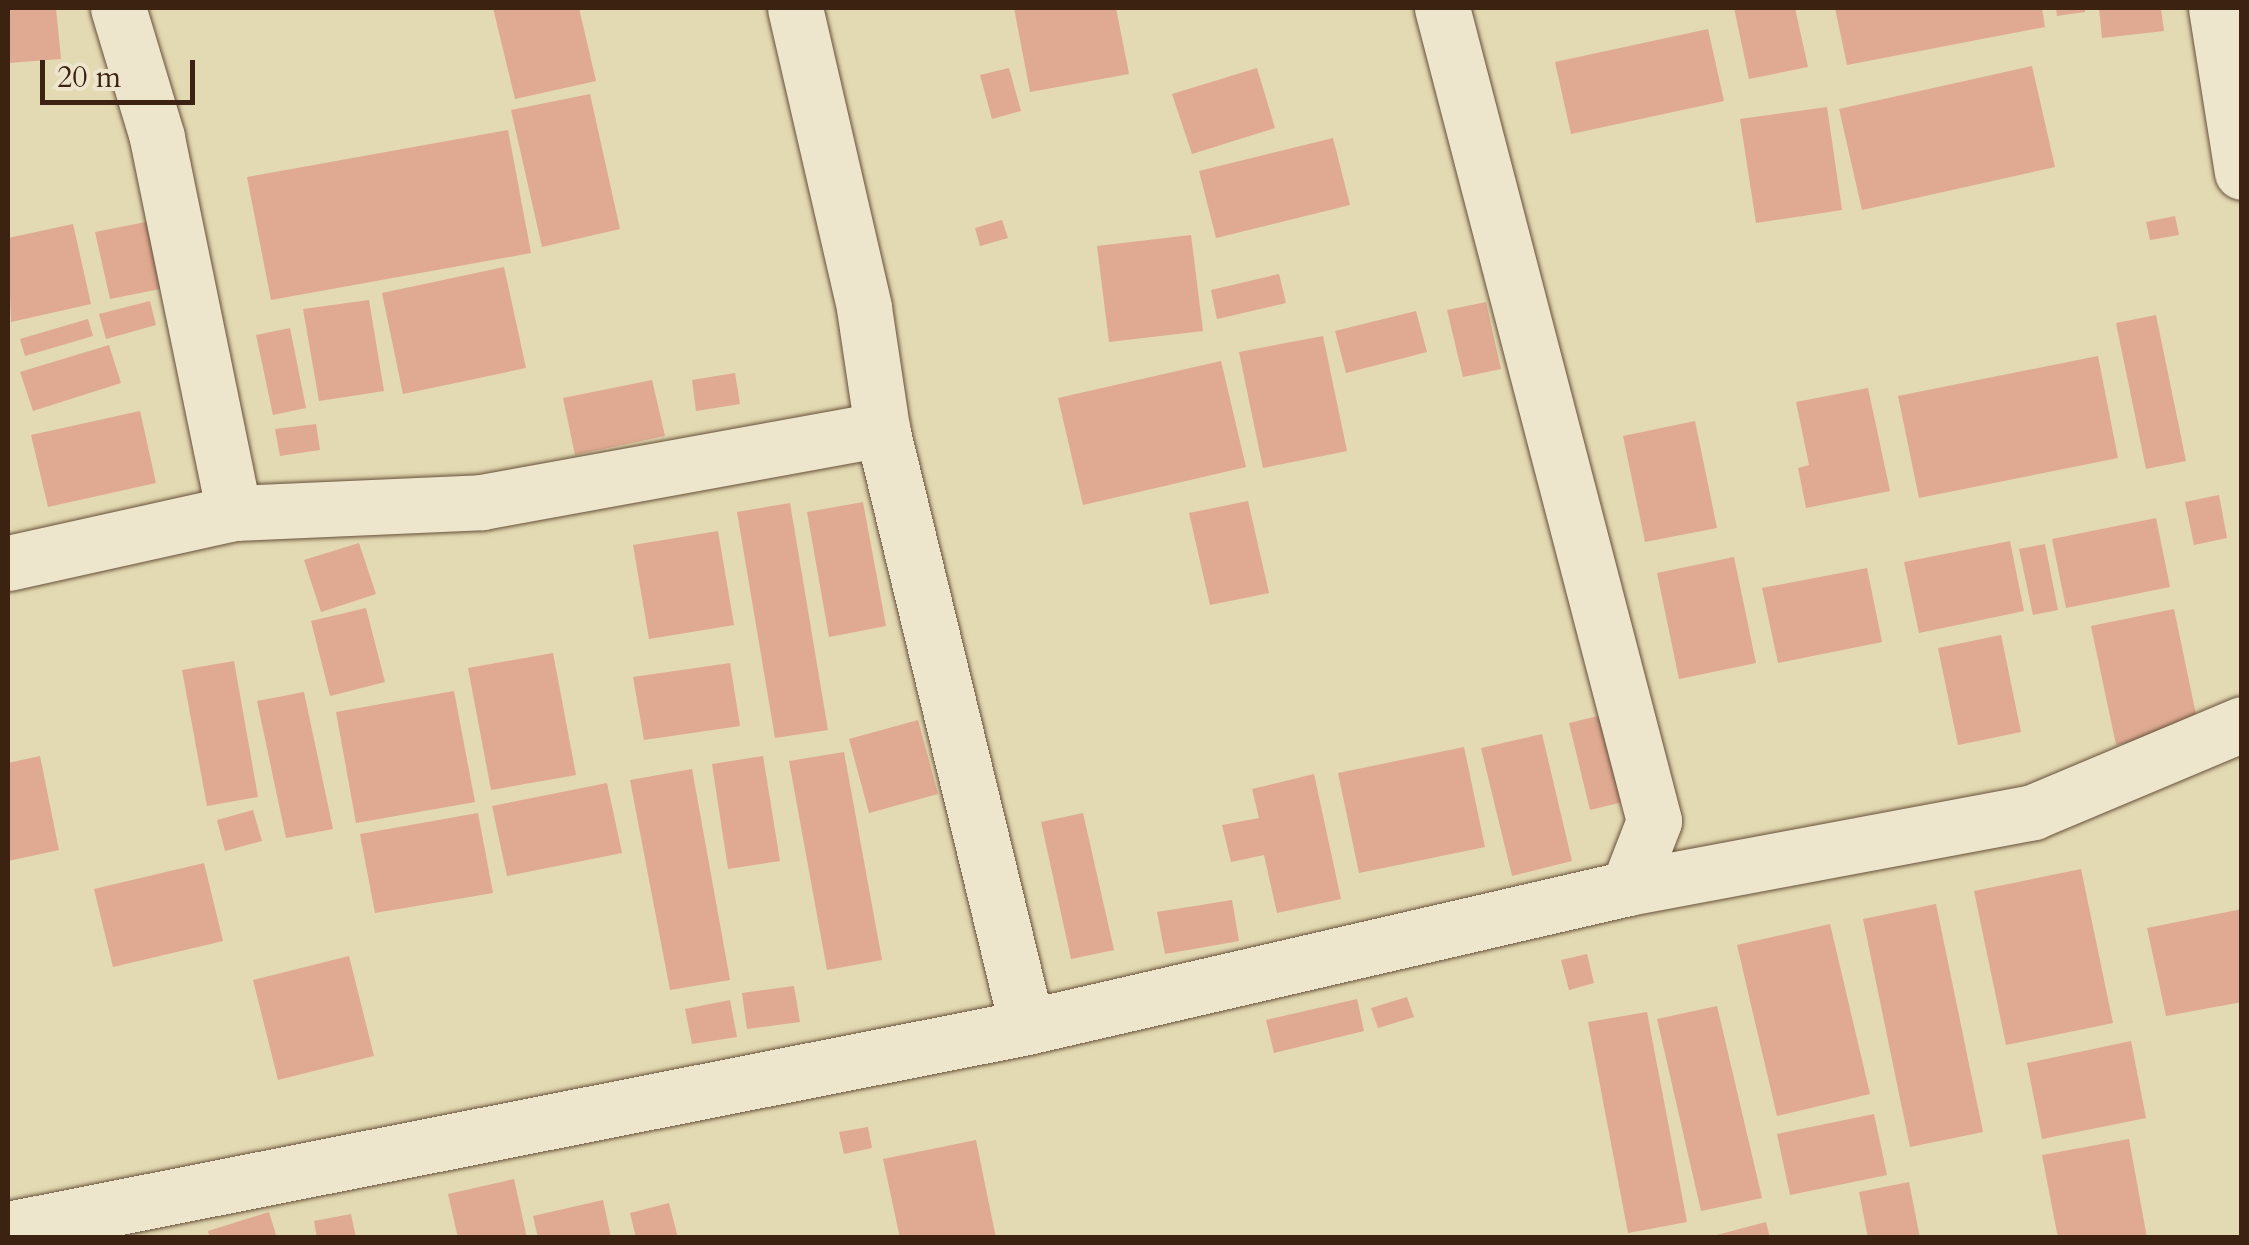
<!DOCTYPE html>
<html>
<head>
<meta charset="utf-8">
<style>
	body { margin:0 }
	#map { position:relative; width:2249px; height:1245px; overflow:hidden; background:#e3d9b2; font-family:Cardo,serif }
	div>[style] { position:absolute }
	.building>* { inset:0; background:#dfaa91 }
	.roads { filter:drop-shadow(0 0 2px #665039) drop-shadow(0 0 2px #665039) }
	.minor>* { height:55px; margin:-27.5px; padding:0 27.5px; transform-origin:27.5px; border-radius:27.5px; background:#ede6cd }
	.tertiary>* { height:55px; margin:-27.5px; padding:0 27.5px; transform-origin:27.5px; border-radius:27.5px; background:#ede6cd }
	span { translate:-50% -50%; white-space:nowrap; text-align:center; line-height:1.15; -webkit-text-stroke:9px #ede6cd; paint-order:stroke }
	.frame { position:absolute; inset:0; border:10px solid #3c2311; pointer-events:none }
	.scale { position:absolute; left:40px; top:60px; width:155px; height:45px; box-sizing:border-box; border:5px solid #3c2311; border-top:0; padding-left:12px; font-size:30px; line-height:35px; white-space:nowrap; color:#3c2311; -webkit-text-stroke:8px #ede6cd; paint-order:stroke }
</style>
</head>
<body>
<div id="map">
	<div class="building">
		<i style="clip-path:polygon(8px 8px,56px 8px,61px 59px,8px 63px)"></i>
		<i style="clip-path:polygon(493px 8px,579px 8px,596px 81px,515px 99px)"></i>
		<i style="clip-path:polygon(1014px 8px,1116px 8px,1129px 74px,1030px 92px)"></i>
		<i style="clip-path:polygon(1734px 8px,1795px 8px,1808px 67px,1749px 79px)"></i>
		<i style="clip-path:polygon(1835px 8px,2042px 8px,2045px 27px,1847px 65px)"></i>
		<i style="clip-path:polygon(2056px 8px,2085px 8px,2085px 12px,2057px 16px)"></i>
		<i style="clip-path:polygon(2099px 8px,2161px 8px,2164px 31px,2102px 38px)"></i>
		<i style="clip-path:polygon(1708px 29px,1724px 101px,1571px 134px,1555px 62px)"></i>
		<i style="clip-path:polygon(2032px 66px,2055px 167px,1862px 210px,1839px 109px)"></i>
		<i style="clip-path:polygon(1009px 68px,1021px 111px,992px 119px,980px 75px)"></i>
		<i style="clip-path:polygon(1257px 68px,1275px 128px,1192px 154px,1172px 94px)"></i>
		<i style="clip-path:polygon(590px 94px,620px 229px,542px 247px,511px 110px)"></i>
		<i style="clip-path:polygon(1827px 107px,1842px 210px,1756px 223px,1740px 119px)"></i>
		<i style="clip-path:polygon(508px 130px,531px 253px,271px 300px,247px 177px)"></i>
		<i style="clip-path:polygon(1333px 138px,1350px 205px,1216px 238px,1199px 171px)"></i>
		<i style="clip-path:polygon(2175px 216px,2179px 235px,2150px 240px,2146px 222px)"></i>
		<i style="clip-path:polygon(1002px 220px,1008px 238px,980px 246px,975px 228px)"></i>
		<i style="clip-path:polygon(151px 221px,165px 288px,110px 299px,95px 232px)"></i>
		<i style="clip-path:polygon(73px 224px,91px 304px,11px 322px,8px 238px)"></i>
		<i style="clip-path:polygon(1191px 235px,1203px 331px,1109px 342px,1097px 246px)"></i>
		<i style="clip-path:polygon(504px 267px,526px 368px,403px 394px,382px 293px)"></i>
		<i style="clip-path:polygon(1279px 274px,1286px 303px,1217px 319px,1211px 290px)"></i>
		<i style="clip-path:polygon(369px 300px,384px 391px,319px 401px,303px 309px)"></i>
		<i style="clip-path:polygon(150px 301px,156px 325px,106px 339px,99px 314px)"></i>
		<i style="clip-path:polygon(1486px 302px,1501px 369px,1463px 377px,1447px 310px)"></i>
		<i style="clip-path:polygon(1416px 311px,1427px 352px,1346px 373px,1335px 331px)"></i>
		<i style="clip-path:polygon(2156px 315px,2186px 461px,2146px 469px,2116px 323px)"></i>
		<i style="clip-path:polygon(88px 319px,93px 336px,25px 356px,20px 339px)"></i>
		<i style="clip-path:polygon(290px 328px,306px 408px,273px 415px,256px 335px)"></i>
		<i style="clip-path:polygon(1323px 336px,1347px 451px,1263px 468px,1239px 352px)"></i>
		<i style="clip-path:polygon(109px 345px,121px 383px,33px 411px,20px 372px)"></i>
		<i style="clip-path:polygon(2098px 356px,2118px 458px,1919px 498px,1898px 396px)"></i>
		<i style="clip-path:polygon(1221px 361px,1246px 467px,1083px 505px,1058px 398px)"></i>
		<i style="clip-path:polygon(735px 373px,740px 404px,696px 411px,692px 380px)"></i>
		<i style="clip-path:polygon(652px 380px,665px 436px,575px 455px,563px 398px)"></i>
		<i style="clip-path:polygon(1868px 388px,1890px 491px,1806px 508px,1798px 468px,1809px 465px,1796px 402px)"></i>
		<i style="clip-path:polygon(140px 411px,156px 483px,48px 507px,31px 435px)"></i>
		<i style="clip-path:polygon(1695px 421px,1717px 528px,1645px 542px,1623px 436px)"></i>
		<i style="clip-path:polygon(316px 424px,320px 450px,280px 456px,275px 429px)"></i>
		<i style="clip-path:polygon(2219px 495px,2227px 538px,2194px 545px,2185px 502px)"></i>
		<i style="clip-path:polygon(1248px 501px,1269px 593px,1210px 605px,1189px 513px)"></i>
		<i style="clip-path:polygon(863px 502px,886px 626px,829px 637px,807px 512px)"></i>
		<i style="clip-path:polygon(790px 503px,828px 730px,775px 738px,737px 512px)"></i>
		<i style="clip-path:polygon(2156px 518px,2170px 587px,2066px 608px,2052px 539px)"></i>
		<i style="clip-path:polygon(718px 531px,734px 625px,649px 639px,633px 545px)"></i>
		<i style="clip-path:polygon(2010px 541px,2024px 611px,1919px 633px,1904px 562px)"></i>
		<i style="clip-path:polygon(359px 543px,376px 594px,321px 612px,304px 560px)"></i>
		<i style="clip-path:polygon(2045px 544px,2058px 610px,2033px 615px,2019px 549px)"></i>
		<i style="clip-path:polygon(1734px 557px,1756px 663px,1679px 679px,1657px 573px)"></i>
		<i style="clip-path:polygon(1867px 568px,1882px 642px,1778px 663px,1762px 588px)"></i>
		<i style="clip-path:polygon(366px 608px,385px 682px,330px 696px,311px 621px)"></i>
		<i style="clip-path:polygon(2174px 609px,2199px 729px,2116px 745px,2091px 626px)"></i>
		<i style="clip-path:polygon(2001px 635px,2021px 732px,1958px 745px,1938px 648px)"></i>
		<i style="clip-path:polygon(553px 653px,576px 775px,491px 790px,468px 668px)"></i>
		<i style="clip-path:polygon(234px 661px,258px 797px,207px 806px,182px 670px)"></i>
		<i style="clip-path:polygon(730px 663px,740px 726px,644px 740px,633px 677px)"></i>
		<i style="clip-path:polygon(454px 691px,475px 802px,356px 823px,336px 712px)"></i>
		<i style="clip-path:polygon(304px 692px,333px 829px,286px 838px,257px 701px)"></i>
		<i style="clip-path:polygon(1602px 715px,1623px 802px,1590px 810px,1569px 723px)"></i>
		<i style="clip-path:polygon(918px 720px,938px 794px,869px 813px,849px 739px)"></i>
		<i style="clip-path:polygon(1542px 734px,1572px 861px,1512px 876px,1481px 748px)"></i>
		<i style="clip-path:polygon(1464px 747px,1485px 847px,1359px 873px,1338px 773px)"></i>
		<i style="clip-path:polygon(844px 752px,882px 960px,827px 970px,789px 761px)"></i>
		<i style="clip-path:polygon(40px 756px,59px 850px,8px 861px,8px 763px)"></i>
		<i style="clip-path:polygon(763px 756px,780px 861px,728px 869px,712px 764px)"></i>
		<i style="clip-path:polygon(692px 769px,730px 980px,670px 990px,630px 780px)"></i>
		<i style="clip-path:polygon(1314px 774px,1341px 899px,1277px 913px,1264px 855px,1231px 862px,1222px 825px,1259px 818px,1252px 789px)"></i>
		<i style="clip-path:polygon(607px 783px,622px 853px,507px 876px,492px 806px)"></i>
		<i style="clip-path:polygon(253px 810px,262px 841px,225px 851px,217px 820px)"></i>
		<i style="clip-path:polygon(478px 813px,493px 893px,375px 913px,360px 834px)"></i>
		<i style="clip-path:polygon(1083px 813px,1114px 950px,1071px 959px,1041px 822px)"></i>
		<i style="clip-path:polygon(204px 863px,223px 941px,113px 967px,94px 889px)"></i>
		<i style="clip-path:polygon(2081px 869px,2113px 1023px,2006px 1045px,1974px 891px)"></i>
		<i style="clip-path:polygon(1232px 900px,1239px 941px,1165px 954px,1157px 912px)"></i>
		<i style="clip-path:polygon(1936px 904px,1983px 1132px,1910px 1147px,1863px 919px)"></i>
		<i style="clip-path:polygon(2242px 909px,2242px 1002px,2166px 1016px,2147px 928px)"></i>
		<i style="clip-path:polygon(1830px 924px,1870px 1094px,1777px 1116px,1737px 945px)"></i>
		<i style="clip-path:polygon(1587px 954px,1594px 983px,1569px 990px,1561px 960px)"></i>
		<i style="clip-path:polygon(349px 956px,374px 1056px,278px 1080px,253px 980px)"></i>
		<i style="clip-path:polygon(794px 986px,800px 1022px,747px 1029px,742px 993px)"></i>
		<i style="clip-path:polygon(1407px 997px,1414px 1017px,1378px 1028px,1371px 1008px)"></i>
		<i style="clip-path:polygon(1357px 999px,1364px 1031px,1274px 1053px,1266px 1020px)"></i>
		<i style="clip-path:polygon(730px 1000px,737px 1037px,692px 1044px,685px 1009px)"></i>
		<i style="clip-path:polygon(1717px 1006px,1762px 1198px,1701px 1211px,1657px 1019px)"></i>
		<i style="clip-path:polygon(1647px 1012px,1687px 1222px,1628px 1233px,1588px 1022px)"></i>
		<i style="clip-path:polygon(2131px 1041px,2146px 1118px,2042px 1139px,2027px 1063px)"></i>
		<i style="clip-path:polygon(1874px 1114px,1887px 1175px,1790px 1195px,1777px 1134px)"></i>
		<i style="clip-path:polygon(868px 1127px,872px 1148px,844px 1154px,839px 1132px)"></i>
		<i style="clip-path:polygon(2129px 1139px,2147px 1238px,2058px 1238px,2042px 1155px)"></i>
		<i style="clip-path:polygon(976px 1140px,996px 1238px,900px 1238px,883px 1159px)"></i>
		<i style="clip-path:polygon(514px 1179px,527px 1238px,458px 1238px,448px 1194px)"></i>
		<i style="clip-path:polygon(1909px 1182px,1920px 1238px,1868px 1238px,1859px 1192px)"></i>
		<i style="clip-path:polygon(603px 1200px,611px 1238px,538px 1238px,533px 1216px)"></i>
		<i style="clip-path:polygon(669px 1203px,678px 1238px,636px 1238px,630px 1213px)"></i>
		<i style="clip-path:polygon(269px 1212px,277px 1238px,210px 1238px,208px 1231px)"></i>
		<i style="clip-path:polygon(351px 1214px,356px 1238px,317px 1238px,314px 1221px)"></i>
		<i style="clip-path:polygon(1766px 1222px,1770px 1238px,1713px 1238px,1713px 1236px)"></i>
	</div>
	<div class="roads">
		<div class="minor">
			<i style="left:795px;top:8px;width:308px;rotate:77deg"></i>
			<i style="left:864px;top:308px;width:122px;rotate:81.5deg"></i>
			<i style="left:882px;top:429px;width:615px;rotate:76.37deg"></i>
			<i style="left:1442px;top:8px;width:840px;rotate:75.38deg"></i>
			<i style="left:1654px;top:821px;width:72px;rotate:111.2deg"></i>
			<i style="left:234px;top:513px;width:248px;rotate:-2.5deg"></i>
			<i style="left:482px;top:502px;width:407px;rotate:-10.3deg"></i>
			<i style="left:8px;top:563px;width:231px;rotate:-12.5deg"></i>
			<i style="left:234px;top:513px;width:384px;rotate:-101.6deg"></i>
			<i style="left:157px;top:137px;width:135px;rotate:-106.8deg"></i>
			<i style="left:8px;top:1229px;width:1039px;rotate:-11.21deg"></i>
			<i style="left:1027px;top:1027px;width:617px;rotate:-13.02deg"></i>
			<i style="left:1628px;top:888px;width:412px;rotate:-10.6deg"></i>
			<i style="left:2033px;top:812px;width:227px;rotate:-22.8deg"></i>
		</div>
		<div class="tertiary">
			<i style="left:2216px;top:8px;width:166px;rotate:81deg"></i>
		</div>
	</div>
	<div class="frame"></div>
	<div class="scale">20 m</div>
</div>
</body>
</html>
